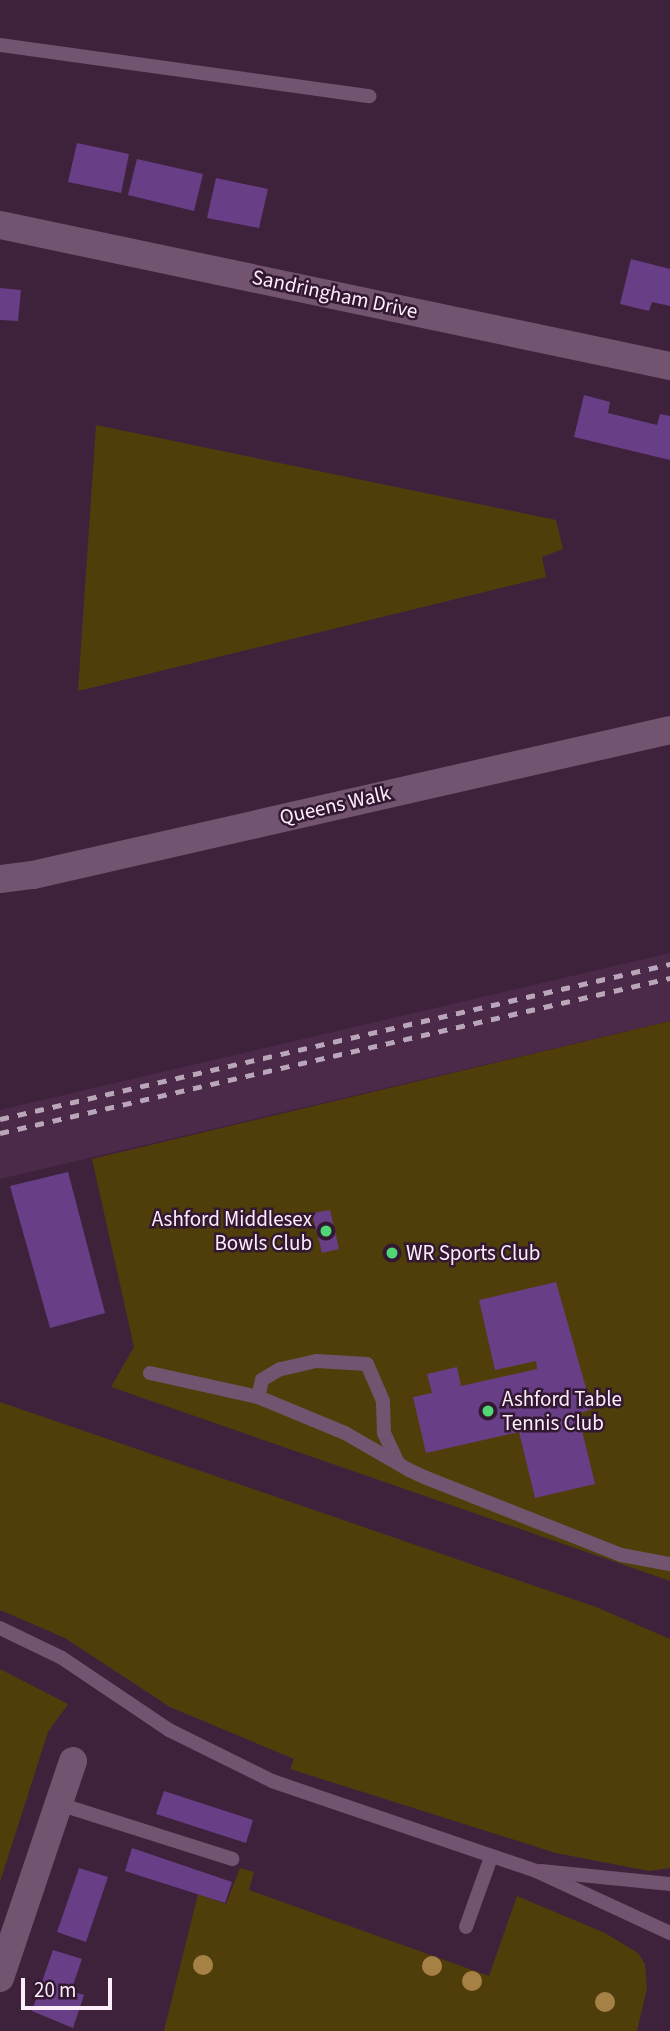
<!DOCTYPE html>
<html>
<head>
<meta charset="utf-8">
<style>
	body { margin:0 }
	#map { position:relative; width:670px; height:2031px; overflow:hidden; background:#3e223c; font-family:"Source Sans 3",sans-serif }
	div>[style] { position:absolute }
	.built>* { inset:0; background:#4b2949 }
	.green>* { inset:0; background:#4f3e0a }
	.building>* { inset:0; background:#683e86 }
	.service>* { height:14px; margin:-7px; padding:0 7px; transform-origin:7px; border-radius:7px; background:#725370 }
	.minor>* { height:28px; margin:-14px; padding:0 14px; transform-origin:14px; border-radius:14px; background:#725370 }
	.rail>* { height:5px; margin-top:-2.5px; transform-origin:0; background:repeating-linear-gradient(90deg,#baa6b9 0 9px,transparent 0 18px) }
	.trees>* { width:20px; height:20px; margin:-10px; border-radius:50%; background:#a68146 }
	.dots>* { width:19px; height:19px; translate:-50% -50%; box-sizing:border-box; border:4px solid #331832; border-radius:50% }
	span { translate:-50% -50%; white-space:nowrap; text-align:center; line-height:1.15; -webkit-text-stroke:5px #331832; paint-order:stroke }
	.street-label { font-size:21px; color:#fdeefc }
	.poi-label { font-size:21px; color:#fdeefc }
	.right { translate:-100% -50%; text-align:right }
	.left { translate:0 -50%; text-align:left }
	.scale { position:absolute; left:21px; top:1978px; width:91px; height:32px; box-sizing:border-box; border:4px solid #fdeefc; border-top:0; padding-left:9px; font-size:21px; line-height:24px; white-space:nowrap; color:#fdeefc; -webkit-text-stroke:5px #331832; paint-order:stroke }
</style>
</head>
<body>
<div id="map">
	<div class="built">
		<i style="clip-path:polygon(670px 953px,670px 1021px,0 1179px,0 1110px)"></i>
	</div>
	<div class="green">
		<i style="clip-path:polygon(96px 425px,556px 520px,563px 549px,542px 557px,546px 577px,78px 691px)"></i>
		<i style="clip-path:polygon(670px 1021px,670px 1581px,111px 1387px,134px 1347px,92px 1159px)"></i>
		<i style="clip-path:polygon(0 1402px,596px 1607px,670px 1639px,670px 1868px,649px 1871px,556px 1853px,290px 1769px,294px 1759px,170px 1707px,65px 1638px,0 1610px)"></i>
		<i style="clip-path:polygon(0 1669px,68px 1704px,48px 1732px,0 1882px)"></i>
		<i style="clip-path:polygon(240px 1868px,254px 1872px,249px 1890px,489px 1976px,517px 1896px,605px 1933px,638px 1953px,645px 1964px,647px 1988px,637px 2031px,164px 2031px,198px 1894px,226px 1904px)"></i>
	</div>
	<div class="building">
		<i style="clip-path:polygon(77px 143px,129px 154px,121px 193px,68px 182px)"></i>
		<i style="clip-path:polygon(137px 159px,203px 174px,194px 211px,128px 195px)"></i>
		<i style="clip-path:polygon(216px 178px,268px 189px,259px 228px,207px 218px)"></i>
		<i style="clip-path:polygon(631px 259px,670px 269px,670px 306px,652px 302px,649px 311px,620px 304px)"></i>
		<i style="clip-path:polygon(0 288px,21px 290px,18px 321px,0 320px)"></i>
		<i style="clip-path:polygon(584px 395px,610px 402px,608px 413px,657px 425px,660px 414px,670px 416px,670px 460px,574px 437px)"></i>
		<i style="clip-path:polygon(68px 1172px,105px 1313px,50px 1328px,10px 1186px)"></i>
		<i style="clip-path:polygon(330px 1210px,339px 1249px,322px 1253px,312px 1213px)"></i>
		<i style="clip-path:polygon(556px 1282px,592px 1409px,578px 1414px,595px 1484px,535px 1498px,519px 1432px,426px 1453px,413px 1397px,432px 1393px,427px 1374px,457px 1367px,461px 1386px,537px 1369px,536px 1361px,495px 1370px,479px 1300px)"></i>
		<i style="clip-path:polygon(164px 1791px,253px 1820px,246px 1843px,156px 1814px)"></i>
		<i style="clip-path:polygon(132px 1848px,232px 1882px,225px 1903px,125px 1871px)"></i>
		<i style="clip-path:polygon(79px 1868px,108px 1877px,86px 1942px,57px 1932px)"></i>
		<i style="clip-path:polygon(53px 1950px,82px 1959px,71px 1991px,84px 1995px,73px 2028px,32px 2011px)"></i>
	</div>
	<div class="service">
		<i style="left:0;top:45px;width:373px;rotate:7.9deg"></i>
		<i style="left:150px;top:1373px;width:111px;rotate:12.5deg"></i>
		<i style="left:398px;top:1463px;width:33px;rotate:-115deg"></i>
		<i style="left:384px;top:1433px;width:32px;rotate:-92deg"></i>
		<i style="left:383px;top:1401px;width:40px;rotate:-113.4deg"></i>
		<i style="left:367px;top:1364px;width:51px;rotate:-176.6deg"></i>
		<i style="left:316px;top:1361px;width:37px;rotate:167deg"></i>
		<i style="left:280px;top:1369px;width:21px;rotate:149deg"></i>
		<i style="left:262px;top:1380px;width:17px;rotate:103deg"></i>
		<i style="left:258px;top:1397px;width:94px;rotate:22.5deg"></i>
		<i style="left:345px;top:1433px;width:74px;rotate:30deg"></i>
		<i style="left:409px;top:1470px;width:17px;rotate:25deg"></i>
		<i style="left:424px;top:1477px;width:212px;rotate:21.6deg"></i>
		<i style="left:621px;top:1555px;width:50px;rotate:10.4deg"></i>
		<i style="left:0;top:1628px;width:69px;rotate:25.8deg"></i>
		<i style="left:62px;top:1658px;width:129px;rotate:33.9deg"></i>
		<i style="left:169px;top:1730px;width:115px;rotate:26.3deg"></i>
		<i style="left:272px;top:1781px;width:279px;rotate:18.8deg"></i>
		<i style="left:536px;top:1871px;width:148px;rotate:24.8deg"></i>
		<i style="left:59px;top:1804px;width:182px;rotate:17.6deg"></i>
		<i style="left:541px;top:1871px;width:130px;rotate:5.8deg"></i>
		<i style="left:466px;top:1927px;width:74px;rotate:-70.3deg"></i>
	</div>
	<div class="minor">
		<i style="left:0;top:225px;width:685px;rotate:11.88deg"></i>
		<i style="left:0;top:879px;width:33px;rotate:-7deg"></i>
		<i style="left:33px;top:875px;width:653px;rotate:-12.82deg"></i>
		<i style="left:0;top:1978px;width:229px;rotate:-71.4deg"></i>
	</div>
	<div class="rail">
		<i style="left:0;top:1119px;width:688px;rotate:-13.03deg"></i>
		<i style="left:0;top:1133px;width:688px;rotate:-13.03deg"></i>
	</div>
	<div class="trees">
		<i style="left:203px;top:1965px"></i>
		<i style="left:432px;top:1966px"></i>
		<i style="left:472px;top:1981px"></i>
		<i style="left:605px;top:2002px"></i>
	</div>
	<div class="dots">
		<i style="left:326px;top:1231px;background:#50d674"></i>
		<i style="left:392px;top:1253px;background:#50d674"></i>
		<i style="left:488px;top:1411px;background:#50d674"></i>
	</div>
	<div class="street-label">
		<span style="left:335px;top:294px;rotate:12deg">Sandringham Drive</span>
		<span style="left:335px;top:805px;rotate:-13deg">Queens Walk</span>
	</div>
	<div class="poi-label">
		<span class="right" style="left:312px;top:1231px">Ashford Middlesex<br>Bowls Club</span>
		<span class="left" style="left:406px;top:1253px">WR Sports Club</span>
		<span class="left" style="left:502px;top:1411px">Ashford Table<br>Tennis Club</span>
	</div>
	<div class="scale">20 m</div>
</div>
</body>
</html>
